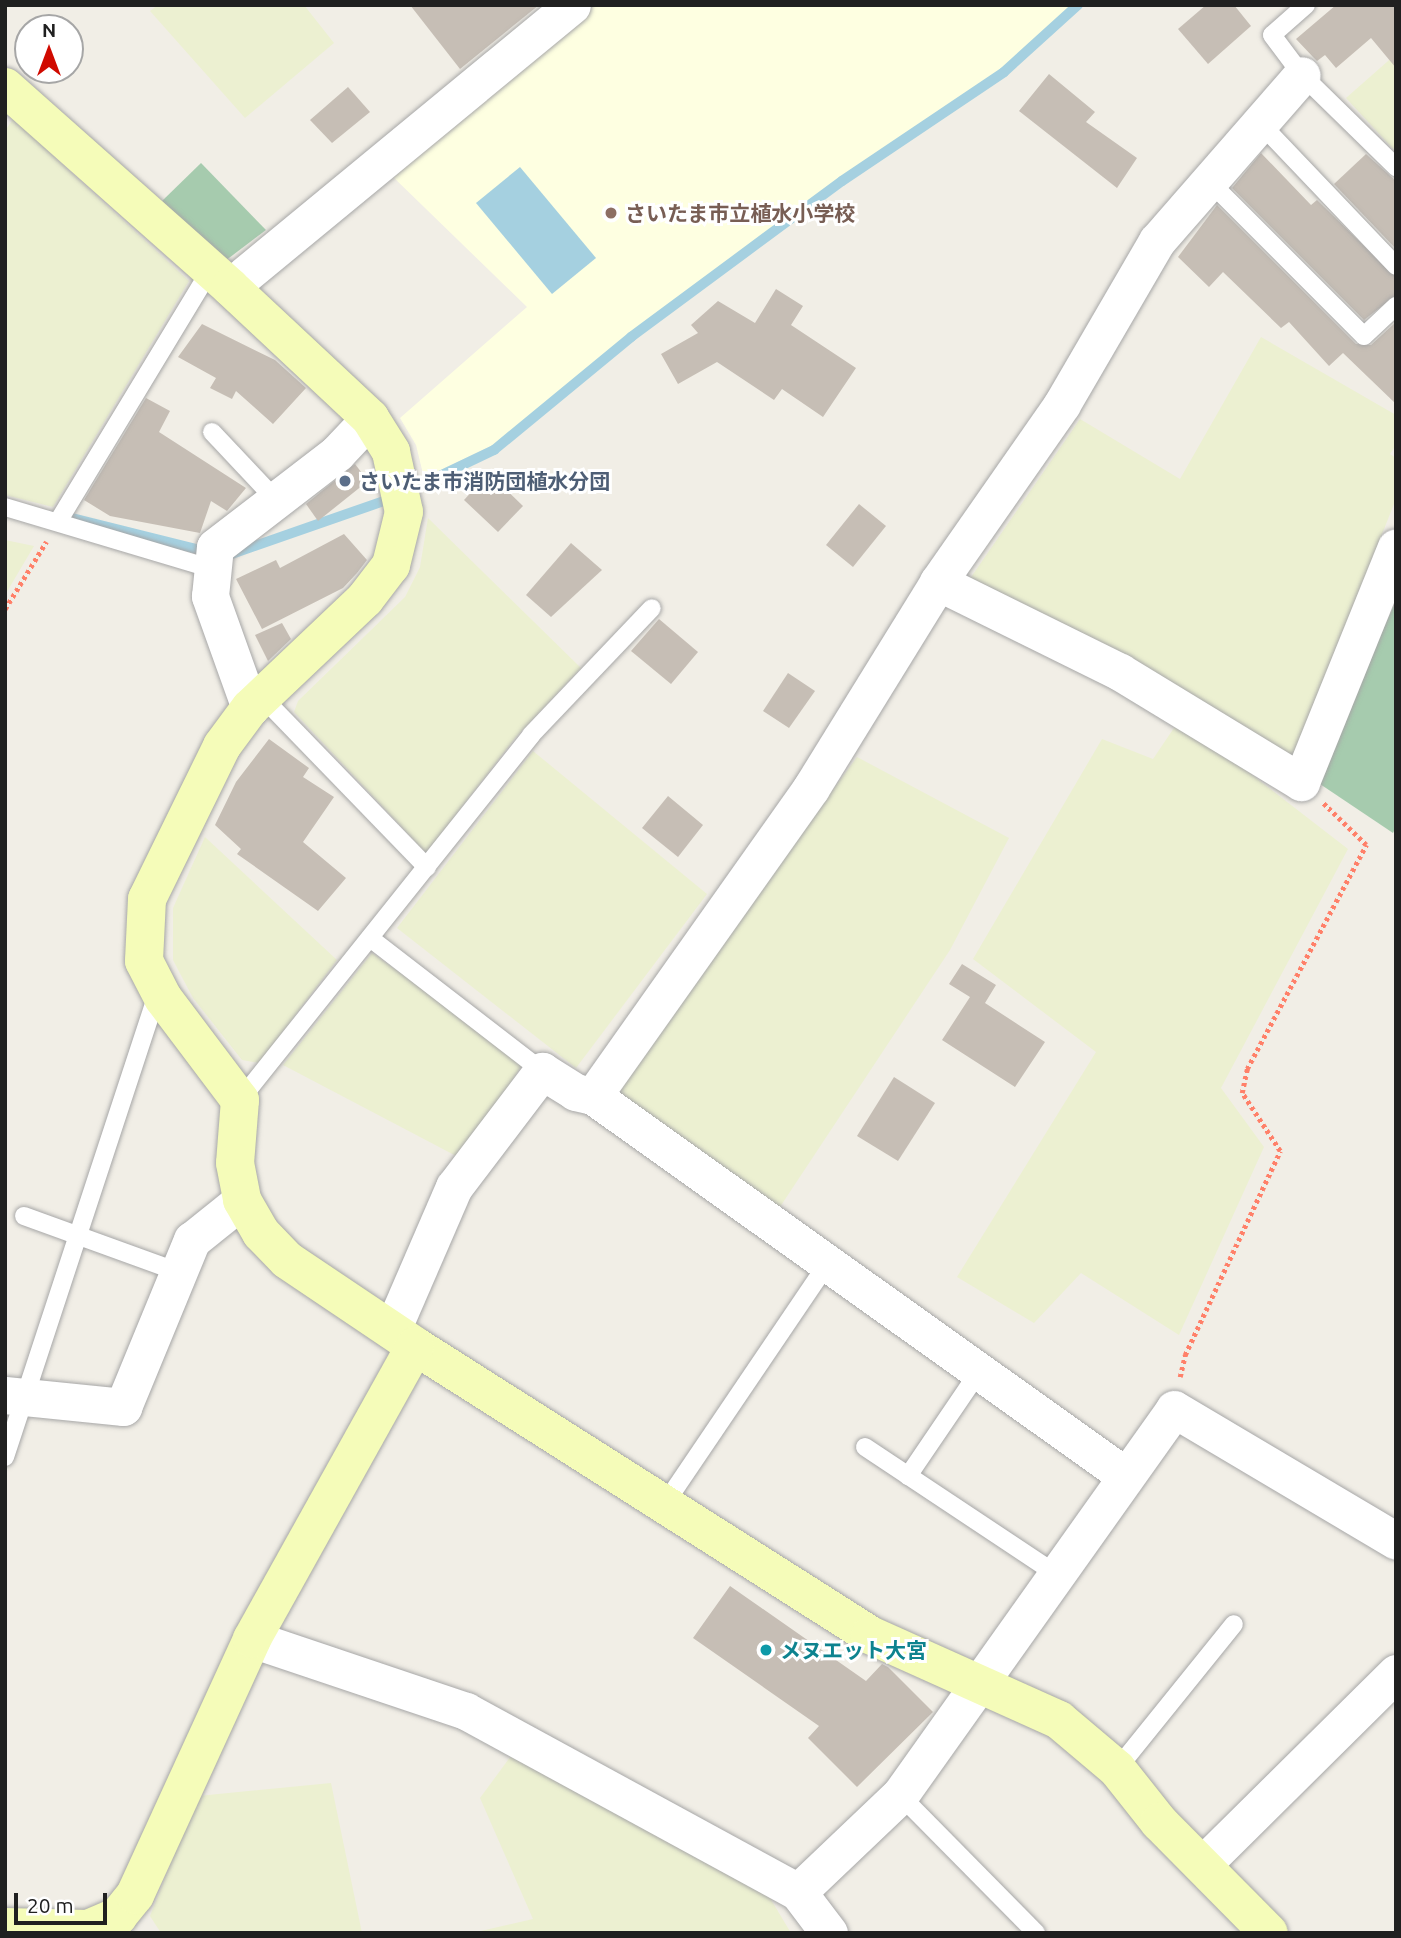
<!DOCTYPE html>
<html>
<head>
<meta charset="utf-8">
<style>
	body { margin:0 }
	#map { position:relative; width:1401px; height:1938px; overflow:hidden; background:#f1eee6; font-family:Ubuntu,"Noto Sans JP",sans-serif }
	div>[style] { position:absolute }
	.education>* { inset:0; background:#feffe1 }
	.farmland>* { inset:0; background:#ecf0d1 }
	.cemetery>* { inset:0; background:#a6cbae }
	.water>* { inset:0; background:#a5d0e0 }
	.stream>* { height:10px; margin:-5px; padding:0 5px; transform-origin:5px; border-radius:5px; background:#a5d0e0 }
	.building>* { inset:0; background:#c6beb5 }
	.path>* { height:4.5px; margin-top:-2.25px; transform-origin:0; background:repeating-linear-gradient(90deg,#ff8069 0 3.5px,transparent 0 7px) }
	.roads { filter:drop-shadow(0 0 2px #a7a7a7) drop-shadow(0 0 2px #a7a7a7) }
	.lane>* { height:18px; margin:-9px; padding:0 9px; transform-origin:9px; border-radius:9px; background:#fff }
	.street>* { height:37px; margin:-18.5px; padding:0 18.5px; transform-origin:18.5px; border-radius:18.5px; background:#fff }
	.secondary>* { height:38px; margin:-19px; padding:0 19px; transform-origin:19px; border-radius:19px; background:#f5fcb9 }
	.dots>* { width:19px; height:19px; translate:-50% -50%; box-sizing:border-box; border:4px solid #fff; border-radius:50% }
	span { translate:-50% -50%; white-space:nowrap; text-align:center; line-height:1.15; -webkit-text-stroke:6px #fff; paint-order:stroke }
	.education-label { font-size:21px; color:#785e54; font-weight:700 }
	.left { translate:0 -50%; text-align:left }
	.service-label { font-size:21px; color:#4e5e75; font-weight:700 }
	.culture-label { font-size:21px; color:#0d838f; font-weight:700 }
	.frame { position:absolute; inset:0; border:7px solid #202020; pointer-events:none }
	.north { position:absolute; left:14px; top:14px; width:70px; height:70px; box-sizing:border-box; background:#fff; border:2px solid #a6a6a6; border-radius:50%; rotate:0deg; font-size:19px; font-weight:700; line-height:28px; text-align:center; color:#202020 }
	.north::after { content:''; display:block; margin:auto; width:24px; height:32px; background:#d00a00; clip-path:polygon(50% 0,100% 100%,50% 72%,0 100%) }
	.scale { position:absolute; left:14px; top:1893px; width:93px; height:32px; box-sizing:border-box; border:4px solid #202020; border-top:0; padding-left:9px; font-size:21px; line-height:24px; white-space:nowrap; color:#202020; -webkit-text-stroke:5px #fff; paint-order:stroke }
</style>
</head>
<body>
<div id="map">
	<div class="education">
		<i style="clip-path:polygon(595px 5px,1072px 5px,1000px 70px,830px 184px,493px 445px,424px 478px,416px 445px,400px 418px,527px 307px,390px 174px)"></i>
	</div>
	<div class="farmland">
		<i style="clip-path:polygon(158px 5px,304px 5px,334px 43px,245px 118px,150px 11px)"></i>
		<i style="clip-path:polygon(1396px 54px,1396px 147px,1393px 149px,1346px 98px)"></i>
		<i style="clip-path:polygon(13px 119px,189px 281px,53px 507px,5px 495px,5px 131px)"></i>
		<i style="clip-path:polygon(1261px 337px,1396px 415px,1396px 445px,1390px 454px,1396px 458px,1396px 499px,1290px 765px,967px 583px,1080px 419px,1180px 479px)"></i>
		<i style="clip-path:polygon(428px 518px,581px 668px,516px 737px,426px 853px,294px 712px,298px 701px,405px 597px,420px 567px)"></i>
		<i style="clip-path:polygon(5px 540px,34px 546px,5px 595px)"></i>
		<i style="clip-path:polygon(1180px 719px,1348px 849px,1221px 1088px,1264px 1147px,1179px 1335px,1081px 1273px,1034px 1323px,957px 1277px,1096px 1052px,973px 959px,1102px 739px,1153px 759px)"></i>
		<i style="clip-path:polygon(533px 751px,707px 894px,576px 1068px,397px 928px)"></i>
		<i style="clip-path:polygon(857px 757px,1009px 838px,950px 950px,776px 1213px,609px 1092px)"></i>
		<i style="clip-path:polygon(205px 837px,337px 960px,259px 1063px,242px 1060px,193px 998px,173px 960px,173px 908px)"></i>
		<i style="clip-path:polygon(372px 953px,525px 1061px,460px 1158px,283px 1065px)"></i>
		<i style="clip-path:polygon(511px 1756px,764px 1888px,791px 1933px,472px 1933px,533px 1919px,480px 1798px)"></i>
		<i style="clip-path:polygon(331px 1783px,362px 1933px,161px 1933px,150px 1916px,198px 1796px)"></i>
	</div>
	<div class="cemetery">
		<i style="clip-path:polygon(201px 163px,266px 230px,225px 261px,162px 201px)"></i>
		<i style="clip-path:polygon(1396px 601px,1396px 827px,1393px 833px,1314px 780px)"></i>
	</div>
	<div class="water">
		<i style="clip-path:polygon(520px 167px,596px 258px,552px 294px,476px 203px)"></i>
	</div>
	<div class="stream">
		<i style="left:406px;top:492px;width:98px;rotate:-25.5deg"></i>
		<i style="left:494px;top:450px;width:178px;rotate:-39.5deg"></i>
		<i style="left:631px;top:337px;width:262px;rotate:-36.5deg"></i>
		<i style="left:842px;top:181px;width:195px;rotate:-33.9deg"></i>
		<i style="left:1004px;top:72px;width:100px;rotate:-42.2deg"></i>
		<i style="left:60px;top:515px;width:153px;rotate:14deg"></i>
		<i style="left:223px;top:557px;width:179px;rotate:-19.2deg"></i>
	</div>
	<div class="building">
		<i style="clip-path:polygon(410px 5px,539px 5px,460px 69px)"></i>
		<i style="clip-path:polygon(1206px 5px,1234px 5px,1251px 26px,1208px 64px,1178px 29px)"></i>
		<i style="clip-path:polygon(1336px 5px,1396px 5px,1396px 68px,1371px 38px,1336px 68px,1325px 55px,1317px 61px,1313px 57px,1296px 39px)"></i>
		<i style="clip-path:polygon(1049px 74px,1095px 112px,1086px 122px,1137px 158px,1117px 188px,1019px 111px)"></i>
		<i style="clip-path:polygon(348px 87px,370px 112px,332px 143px,310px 120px)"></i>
		<i style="clip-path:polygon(1261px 153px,1311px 205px,1317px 200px,1396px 277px,1396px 295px,1364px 320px,1232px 188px)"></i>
		<i style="clip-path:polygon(1366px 154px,1396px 181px,1396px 249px,1334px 184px)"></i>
		<i style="clip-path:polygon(1217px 205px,1356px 344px,1371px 345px,1396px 322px,1396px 404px,1343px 353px,1329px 366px,1289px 322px,1281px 328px,1223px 272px,1209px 287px,1178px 257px)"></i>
		<i style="clip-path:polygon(776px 289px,803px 306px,791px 325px,856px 368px,823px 417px,782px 389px,774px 400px,717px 362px,678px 384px,661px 354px,698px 333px,691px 325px,718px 301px,755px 323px)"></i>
		<i style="clip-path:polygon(202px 324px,275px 360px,306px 388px,273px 424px,236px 391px,232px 399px,210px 388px,216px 378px,178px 357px)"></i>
		<i style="clip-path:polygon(146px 398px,170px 411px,159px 432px,246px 488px,227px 511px,211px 501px,200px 533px,110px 516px,84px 500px)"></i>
		<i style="clip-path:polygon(355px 464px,368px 481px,318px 521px,306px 504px)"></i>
		<i style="clip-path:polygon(489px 473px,523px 506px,498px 532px,464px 500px)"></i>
		<i style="clip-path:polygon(859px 504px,886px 526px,853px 567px,826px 545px)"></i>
		<i style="clip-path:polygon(344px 534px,367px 560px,357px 573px,343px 588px,262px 629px,236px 579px,276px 560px,280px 568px)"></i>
		<i style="clip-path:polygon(571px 543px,602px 570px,551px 617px,526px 595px)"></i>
		<i style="clip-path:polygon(659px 619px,698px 652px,671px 684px,631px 651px)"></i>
		<i style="clip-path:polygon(282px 623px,291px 639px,268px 661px,255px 635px)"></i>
		<i style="clip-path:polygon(788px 673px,815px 691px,789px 728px,763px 711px)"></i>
		<i style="clip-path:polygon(269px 739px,309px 768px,303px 777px,334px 797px,303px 842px,346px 878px,318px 911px,237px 854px,241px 849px,215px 825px,236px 782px)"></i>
		<i style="clip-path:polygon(668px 796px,703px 825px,678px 857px,642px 828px)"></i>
		<i style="clip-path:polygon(962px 964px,996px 985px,985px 1003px,1045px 1042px,1015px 1087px,942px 1040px,970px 997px,949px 984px)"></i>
		<i style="clip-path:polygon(894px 1077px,935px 1103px,898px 1161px,857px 1136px)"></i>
		<i style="clip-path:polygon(730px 1586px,866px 1681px,882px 1664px,888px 1667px,933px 1712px,857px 1787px,808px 1738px,819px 1726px,693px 1638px)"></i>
	</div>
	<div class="path">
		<i style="left:5px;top:609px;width:79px;rotate:-58.5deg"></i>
		<i style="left:1180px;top:1377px;width:23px;rotate:-77deg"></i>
		<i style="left:1185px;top:1355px;width:225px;rotate:-65deg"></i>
		<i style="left:1280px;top:1151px;width:69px;rotate:-123.2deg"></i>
		<i style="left:1242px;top:1093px;width:25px;rotate:-78deg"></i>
		<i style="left:1247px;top:1069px;width:254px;rotate:-62deg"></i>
		<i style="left:1366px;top:845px;width:60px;rotate:-135.7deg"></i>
	</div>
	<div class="roads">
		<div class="lane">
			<i style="left:1306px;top:5px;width:45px;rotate:138.6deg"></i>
			<i style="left:1272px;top:35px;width:50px;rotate:53.1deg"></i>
			<i style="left:1302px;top:75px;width:132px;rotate:44.4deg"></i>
			<i style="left:1259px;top:122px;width:199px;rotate:46.4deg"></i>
			<i style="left:1209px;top:181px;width:219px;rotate:45deg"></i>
			<i style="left:1364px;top:336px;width:44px;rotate:-43.2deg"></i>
			<i style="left:212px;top:432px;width:93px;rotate:46.7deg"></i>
			<i style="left:5px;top:507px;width:213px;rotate:16.6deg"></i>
			<i style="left:59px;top:520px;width:290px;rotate:-58.8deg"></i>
			<i style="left:262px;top:697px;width:237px;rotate:45.9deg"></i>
			<i style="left:370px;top:938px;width:217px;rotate:37.7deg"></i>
			<i style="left:240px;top:1100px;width:467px;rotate:-51.4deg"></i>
			<i style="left:531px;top:735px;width:175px;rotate:-46.4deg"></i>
			<i style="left:24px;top:1216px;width:165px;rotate:19.9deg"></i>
			<i style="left:865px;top:1447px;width:229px;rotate:33.6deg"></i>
			<i style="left:5px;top:1457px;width:490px;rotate:-71.8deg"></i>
			<i style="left:908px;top:1476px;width:125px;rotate:-55.8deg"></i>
			<i style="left:666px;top:1502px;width:285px;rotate:-55.9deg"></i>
			<i style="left:1117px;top:1769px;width:186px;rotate:-51.1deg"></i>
			<i style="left:900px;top:1795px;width:194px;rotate:45.4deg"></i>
		</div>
		<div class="street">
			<i style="left:230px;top:287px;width:443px;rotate:-39.5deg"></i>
			<i style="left:938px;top:582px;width:203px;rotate:26.3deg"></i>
			<i style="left:1120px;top:672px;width:212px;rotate:31.3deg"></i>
			<i style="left:1301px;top:782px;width:253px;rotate:-68deg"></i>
			<i style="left:250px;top:708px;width:119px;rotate:-109.7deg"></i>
			<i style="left:210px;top:596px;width:49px;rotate:-84.2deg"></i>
			<i style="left:215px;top:547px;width:154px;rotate:-37.6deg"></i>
			<i style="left:337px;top:453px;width:48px;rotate:-46.7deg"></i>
			<i style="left:593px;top:1096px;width:377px;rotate:-54.7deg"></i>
			<i style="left:811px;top:788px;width:242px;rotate:-58.3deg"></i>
			<i style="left:938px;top:582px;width:217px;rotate:-55.1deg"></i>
			<i style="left:1062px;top:404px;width:189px;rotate:-59.8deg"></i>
			<i style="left:1157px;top:241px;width:220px;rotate:-48.9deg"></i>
			<i style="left:392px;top:1330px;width:156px;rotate:-66.6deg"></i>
			<i style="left:454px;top:1187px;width:146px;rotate:-52.8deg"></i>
			<i style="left:542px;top:1071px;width:39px;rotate:32deg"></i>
			<i style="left:575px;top:1092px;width:18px;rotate:13deg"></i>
			<i style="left:593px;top:1096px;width:651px;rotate:35.5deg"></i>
			<i style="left:5px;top:1395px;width:119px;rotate:5.8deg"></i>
			<i style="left:123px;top:1407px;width:181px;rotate:-67.6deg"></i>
			<i style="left:192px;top:1240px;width:64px;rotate:-38.7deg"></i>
			<i style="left:252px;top:1639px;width:226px;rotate:18.6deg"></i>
			<i style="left:466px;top:1711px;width:378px;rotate:28.6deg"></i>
			<i style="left:1202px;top:1865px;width:273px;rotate:-44.7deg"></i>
			<i style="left:829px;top:1933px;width:51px;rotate:-127.1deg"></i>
			<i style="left:798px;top:1892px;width:141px;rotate:-43.6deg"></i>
			<i style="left:900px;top:1795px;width:473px;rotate:-54.6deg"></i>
			<i style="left:1174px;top:1409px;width:258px;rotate:30.7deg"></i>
		</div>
		<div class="secondary">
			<i style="left:5px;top:87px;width:301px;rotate:41.6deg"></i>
			<i style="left:230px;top:287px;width:192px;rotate:43.1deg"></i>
			<i style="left:370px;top:418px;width:40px;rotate:58deg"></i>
			<i style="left:391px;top:452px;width:61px;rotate:77.8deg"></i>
			<i style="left:404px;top:512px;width:55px;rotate:103.8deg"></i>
			<i style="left:391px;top:565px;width:43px;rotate:127.4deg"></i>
			<i style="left:365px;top:599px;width:158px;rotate:136.5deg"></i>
			<i style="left:250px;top:708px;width:47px;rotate:126.4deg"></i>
			<i style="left:222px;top:746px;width:170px;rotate:116.1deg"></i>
			<i style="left:147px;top:899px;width:62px;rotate:92.8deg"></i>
			<i style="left:144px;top:961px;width:42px;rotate:62.8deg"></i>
			<i style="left:163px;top:998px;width:128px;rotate:53deg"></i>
			<i style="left:240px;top:1100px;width:63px;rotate:94.5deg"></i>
			<i style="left:235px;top:1163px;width:38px;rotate:79deg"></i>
			<i style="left:242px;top:1200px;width:38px;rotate:60deg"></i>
			<i style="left:261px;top:1233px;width:37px;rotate:46deg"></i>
			<i style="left:287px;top:1260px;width:154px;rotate:33.9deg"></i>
			<i style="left:415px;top:1346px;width:539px;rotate:32.42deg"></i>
			<i style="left:870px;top:1635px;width:207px;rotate:24.2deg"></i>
			<i style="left:1059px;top:1720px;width:76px;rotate:40.2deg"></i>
			<i style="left:1117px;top:1769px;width:68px;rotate:51.6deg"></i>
			<i style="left:1159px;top:1822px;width:156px;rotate:45.3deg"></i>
			<i style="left:5px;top:1927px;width:83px;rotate:1.4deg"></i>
			<i style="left:88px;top:1929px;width:33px;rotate:-23deg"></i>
			<i style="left:118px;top:1916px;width:27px;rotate:-51deg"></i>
			<i style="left:135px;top:1895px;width:281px;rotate:-65.4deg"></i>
			<i style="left:252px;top:1639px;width:335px;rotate:-60.9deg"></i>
		</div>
	</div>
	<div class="dots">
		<i style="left:611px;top:213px;background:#8d6e63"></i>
		<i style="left:345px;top:481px;background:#5c6f8a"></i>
		<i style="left:766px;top:1650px;background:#0f9aa8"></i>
	</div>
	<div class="education-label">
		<span class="left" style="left:625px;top:213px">さいたま市立植水小学校</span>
	</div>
	<div class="service-label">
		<span class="left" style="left:359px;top:481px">さいたま市消防団植水分団</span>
	</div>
	<div class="culture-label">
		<span class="left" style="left:780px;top:1650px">メヌエット大宮</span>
	</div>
	<div class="frame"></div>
	<div class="north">N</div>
	<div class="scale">20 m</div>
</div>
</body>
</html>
